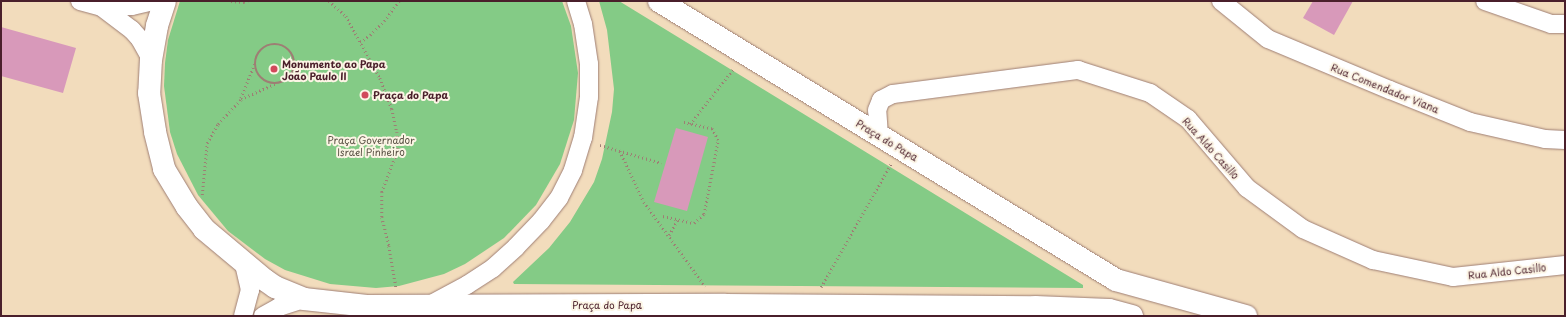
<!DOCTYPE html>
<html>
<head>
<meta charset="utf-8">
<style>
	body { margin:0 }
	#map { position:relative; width:1566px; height:317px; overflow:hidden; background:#f2dcbc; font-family:"Playpen Sans",sans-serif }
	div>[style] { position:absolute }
	.green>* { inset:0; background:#84cb86 }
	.building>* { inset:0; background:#d899ba }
	.path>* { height:2.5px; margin-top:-1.25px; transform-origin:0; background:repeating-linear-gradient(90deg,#9e7e74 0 1px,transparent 0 4px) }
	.path>.ring { margin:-1.25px; padding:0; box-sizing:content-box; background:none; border:2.5px solid #9e7e74; border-radius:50% }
	.roads { filter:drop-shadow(0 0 1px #9e7e74) drop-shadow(0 0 1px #9e7e74) }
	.street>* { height:18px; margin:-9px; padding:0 9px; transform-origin:9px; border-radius:9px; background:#fff }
	.secondary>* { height:22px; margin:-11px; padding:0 11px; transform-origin:11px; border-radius:11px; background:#fff }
	.dots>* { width:11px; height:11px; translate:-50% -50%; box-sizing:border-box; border:2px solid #fcf5e5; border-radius:50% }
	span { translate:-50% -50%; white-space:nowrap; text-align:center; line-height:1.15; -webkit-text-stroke:4px #fcf5e5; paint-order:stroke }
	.poi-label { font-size:10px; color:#4a1f2b; font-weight:700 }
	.left { translate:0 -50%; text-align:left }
	.street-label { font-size:10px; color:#4a1f2b }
	.park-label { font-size:10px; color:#5b5346 }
	.frame { position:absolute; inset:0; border:2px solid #4a1f2b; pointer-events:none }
</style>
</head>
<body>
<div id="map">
	<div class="green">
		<i style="clip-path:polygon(180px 1px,562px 1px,571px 26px,578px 73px,574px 120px,560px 164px,536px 205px,504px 238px,465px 264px,444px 274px,399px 286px,376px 288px,330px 284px,285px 270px,265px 259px,228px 231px,198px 195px,177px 154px,170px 132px,164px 86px,165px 63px,168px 40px)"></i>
		<i style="clip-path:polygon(599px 1px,619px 1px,1083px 285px,1083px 288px,514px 284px,513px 282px,549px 248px,570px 222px,594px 182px,602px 159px,612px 112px,614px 89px,607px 30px)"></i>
	</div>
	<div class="building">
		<i style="clip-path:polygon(1313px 1px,1353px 1px,1334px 35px,1303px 18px)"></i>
		<i style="clip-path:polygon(1px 27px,76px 48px,63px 93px,1px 76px)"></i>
		<i style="clip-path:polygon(676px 128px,708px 137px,687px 211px,654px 202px)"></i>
	</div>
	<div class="path">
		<i style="left:231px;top:1px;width:13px;rotate:4deg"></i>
		<i style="left:244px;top:2px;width:4px;rotate:-14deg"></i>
		<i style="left:329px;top:1px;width:23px;rotate:41deg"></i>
		<i style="left:346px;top:16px;width:71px;rotate:61.3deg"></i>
		<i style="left:380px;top:78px;width:33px;rotate:69deg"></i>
		<i style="left:392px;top:109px;width:24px;rotate:78deg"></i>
		<i style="left:397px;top:132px;width:18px;rotate:87deg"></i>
		<i style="left:398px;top:150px;width:45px;rotate:110.9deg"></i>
		<i style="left:382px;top:192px;width:25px;rotate:90deg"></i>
		<i style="left:382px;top:217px;width:30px;rotate:76deg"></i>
		<i style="left:389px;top:246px;width:42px;rotate:80.3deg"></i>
		<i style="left:360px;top:42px;width:12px;rotate:-35deg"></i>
		<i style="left:370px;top:35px;width:20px;rotate:-45deg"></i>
		<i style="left:384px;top:21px;width:25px;rotate:-53deg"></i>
		<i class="ring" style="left:255px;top:44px;width:37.5px;height:37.5px"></i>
		<i style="left:255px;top:64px;width:38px;rotate:112deg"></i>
		<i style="left:241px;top:99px;width:37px;rotate:-24deg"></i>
		<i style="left:690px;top:124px;width:71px;rotate:-51.8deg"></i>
		<i style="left:600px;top:145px;width:64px;rotate:16.4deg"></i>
		<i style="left:620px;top:151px;width:56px;rotate:64.8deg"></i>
		<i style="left:644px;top:202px;width:104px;rotate:54deg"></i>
		<i style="left:202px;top:195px;width:52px;rotate:-84.5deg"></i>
		<i style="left:207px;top:143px;width:22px;rotate:-60deg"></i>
		<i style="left:218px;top:124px;width:34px;rotate:-47deg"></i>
		<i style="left:663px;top:216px;width:32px;rotate:13deg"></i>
		<i style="left:694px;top:223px;width:13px;rotate:-42deg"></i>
		<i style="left:704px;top:214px;width:75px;rotate:-79.3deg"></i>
		<i style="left:718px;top:140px;width:13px;rotate:-119deg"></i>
		<i style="left:712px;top:129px;width:31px;rotate:-167deg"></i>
		<i style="left:669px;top:235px;width:18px;rotate:-61deg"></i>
		<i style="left:821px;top:287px;width:142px;rotate:-60.4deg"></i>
	</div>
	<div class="roads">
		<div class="street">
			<i style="left:80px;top:1px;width:23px;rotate:15deg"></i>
			<i style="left:1221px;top:1px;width:60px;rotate:39deg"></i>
			<i style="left:1268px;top:39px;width:132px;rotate:22.7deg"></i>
			<i style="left:1390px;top:90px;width:86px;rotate:21.8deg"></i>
			<i style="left:1470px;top:122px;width:77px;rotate:12.8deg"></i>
			<i style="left:1545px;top:139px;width:20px;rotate:3deg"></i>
			<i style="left:1485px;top:1px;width:70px;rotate:19.2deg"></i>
			<i style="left:1551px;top:24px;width:14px"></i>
			<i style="left:151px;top:59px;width:23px;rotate:-119deg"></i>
			<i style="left:140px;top:39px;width:12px;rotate:-132deg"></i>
			<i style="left:132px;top:30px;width:38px;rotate:-143deg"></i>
			<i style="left:102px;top:7px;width:30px;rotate:-2deg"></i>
			<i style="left:132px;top:6px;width:22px;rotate:-13deg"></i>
			<i style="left:879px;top:136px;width:26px;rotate:-94deg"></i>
			<i style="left:877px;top:110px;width:11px;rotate:-68deg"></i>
			<i style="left:881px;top:100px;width:13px;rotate:-27deg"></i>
			<i style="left:893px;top:94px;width:187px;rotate:-7.4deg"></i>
			<i style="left:1078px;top:70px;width:76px;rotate:17.7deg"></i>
			<i style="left:1150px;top:93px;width:46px;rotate:34.4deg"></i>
			<i style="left:1188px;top:119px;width:91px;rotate:49.5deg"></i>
			<i style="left:1247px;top:188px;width:69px;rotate:36.2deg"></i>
			<i style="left:1303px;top:229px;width:77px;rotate:23.9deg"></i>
			<i style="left:1373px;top:260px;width:82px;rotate:12deg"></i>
			<i style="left:1453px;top:277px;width:113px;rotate:-6.1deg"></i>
			<i style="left:428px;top:306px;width:44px;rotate:-28.3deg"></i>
			<i style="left:467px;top:285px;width:31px;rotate:-33deg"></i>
			<i style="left:493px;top:268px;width:31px;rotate:-42deg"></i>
			<i style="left:516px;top:247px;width:36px;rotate:-46deg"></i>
			<i style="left:541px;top:221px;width:29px;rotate:-52deg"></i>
			<i style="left:559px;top:198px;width:31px;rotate:-63deg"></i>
			<i style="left:573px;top:170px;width:34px;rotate:-73deg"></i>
			<i style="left:583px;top:138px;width:41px;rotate:-81.7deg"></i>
			<i style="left:589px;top:97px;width:33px;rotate:-90deg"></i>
			<i style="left:589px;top:64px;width:40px;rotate:-98.5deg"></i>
			<i style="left:583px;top:24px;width:24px;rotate:-107deg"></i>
			<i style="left:243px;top:316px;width:27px;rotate:-75deg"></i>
			<i style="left:250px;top:290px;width:27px;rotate:-103deg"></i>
			<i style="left:263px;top:316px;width:18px;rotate:-29deg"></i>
			<i style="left:279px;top:307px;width:26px;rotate:-18deg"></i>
		</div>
		<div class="secondary">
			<i style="left:165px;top:1px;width:26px;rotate:108deg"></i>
			<i style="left:157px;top:26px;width:34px;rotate:100deg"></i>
			<i style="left:151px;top:59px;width:34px;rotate:93deg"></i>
			<i style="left:149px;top:93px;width:39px;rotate:81deg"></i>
			<i style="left:155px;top:132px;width:38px;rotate:76deg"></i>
			<i style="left:164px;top:169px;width:44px;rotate:58.8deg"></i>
			<i style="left:187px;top:207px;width:28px;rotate:52deg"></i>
			<i style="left:204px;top:229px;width:80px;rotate:39.9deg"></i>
			<i style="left:265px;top:280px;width:12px;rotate:35deg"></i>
			<i style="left:275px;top:287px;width:31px;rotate:22deg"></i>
			<i style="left:304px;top:299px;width:63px;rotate:6.3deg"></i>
			<i style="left:367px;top:306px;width:358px;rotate:-0.2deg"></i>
			<i style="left:725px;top:305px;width:310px;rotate:0.4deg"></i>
			<i style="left:1035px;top:307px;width:74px;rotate:2.3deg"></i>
			<i style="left:1109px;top:310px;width:24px;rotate:15deg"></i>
			<i style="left:659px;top:1px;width:535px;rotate:31.4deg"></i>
			<i style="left:1116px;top:280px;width:135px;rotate:15.5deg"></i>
		</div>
	</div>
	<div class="dots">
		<i style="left:274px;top:69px;background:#d1495b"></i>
		<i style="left:365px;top:95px;background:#d1495b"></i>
	</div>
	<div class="poi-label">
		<span class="left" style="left:282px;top:69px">Monumento ao Papa<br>João Paulo II</span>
		<span class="left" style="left:373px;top:95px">Praça do Papa</span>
	</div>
	<div class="street-label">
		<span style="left:1385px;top:88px;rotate:22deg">Rua Comendador Viana</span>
		<span style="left:887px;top:140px;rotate:31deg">Praça do Papa</span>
		<span style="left:1211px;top:148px;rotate:48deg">Rua Aldo Casillo</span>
		<span style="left:1507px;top:271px;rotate:-6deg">Rua Aldo Casillo</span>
		<span style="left:607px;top:305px">Praça do Papa</span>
	</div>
	<div class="park-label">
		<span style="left:371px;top:145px">Praça Governador<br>Israel Pinheiro</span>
	</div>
	<div class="frame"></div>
</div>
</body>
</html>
